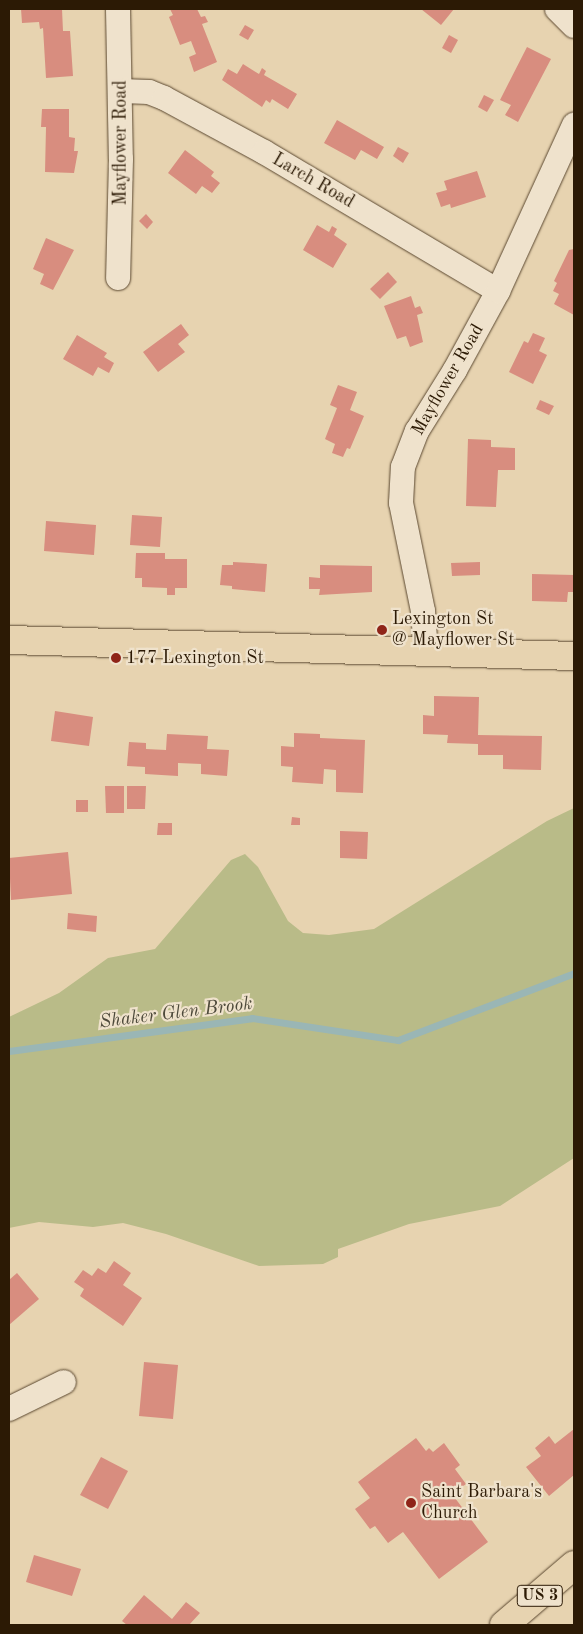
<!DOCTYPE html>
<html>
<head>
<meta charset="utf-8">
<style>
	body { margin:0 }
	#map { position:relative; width:583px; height:1634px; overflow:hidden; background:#e7d3b0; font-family:"Old Standard TT",serif }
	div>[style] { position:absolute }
	.green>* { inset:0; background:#b9bb88 }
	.stream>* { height:7px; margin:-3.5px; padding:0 3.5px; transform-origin:3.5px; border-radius:3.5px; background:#9ab6b5 }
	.building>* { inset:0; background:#d88d7f }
	.roads { filter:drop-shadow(0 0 1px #5b4830) drop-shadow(0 0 1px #5b4830) }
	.minor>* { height:24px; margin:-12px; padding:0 12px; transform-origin:12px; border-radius:12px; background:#efe2cc }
	.primary>* { height:28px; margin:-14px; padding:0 14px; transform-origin:14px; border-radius:14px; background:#e7d3b0 }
	.trunk>* { height:28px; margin:-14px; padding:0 14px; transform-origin:14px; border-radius:14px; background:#e7d3b0 }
	.dots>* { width:14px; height:14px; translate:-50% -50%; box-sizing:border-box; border:2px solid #efe2cc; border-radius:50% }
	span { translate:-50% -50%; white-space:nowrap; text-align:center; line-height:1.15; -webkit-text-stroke:4.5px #efe2cc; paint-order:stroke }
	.shield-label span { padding:1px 4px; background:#efe2cc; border:1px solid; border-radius:4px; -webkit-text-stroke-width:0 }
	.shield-label { font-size:16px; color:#2c1a05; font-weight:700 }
	.street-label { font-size:18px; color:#2c1a05 }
	.poi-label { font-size:18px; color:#2c1a05 }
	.left { translate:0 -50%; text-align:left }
	.water-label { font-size:19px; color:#4d493a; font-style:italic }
	.frame { position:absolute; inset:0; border:10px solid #2c1a05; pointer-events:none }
</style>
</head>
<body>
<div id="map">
	<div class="green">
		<i style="clip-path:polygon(574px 808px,574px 1158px,500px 1206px,409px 1224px,338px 1249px,338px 1257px,323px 1264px,259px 1266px,166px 1234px,123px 1223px,93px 1227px,39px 1222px,9px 1228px,9px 1017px,59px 993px,108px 958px,155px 949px,231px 860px,245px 854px,258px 867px,288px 921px,303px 933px,329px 935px,374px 929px,547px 821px)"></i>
	</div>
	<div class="stream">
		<i style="left:9px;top:1051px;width:245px;rotate:-7.7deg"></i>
		<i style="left:252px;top:1018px;width:148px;rotate:8.6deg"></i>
		<i style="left:398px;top:1040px;width:188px;rotate:-20.8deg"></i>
	</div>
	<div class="building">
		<i style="clip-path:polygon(21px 9px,62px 9px,63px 31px,70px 31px,73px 76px,46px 78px,43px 28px,40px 29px,39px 22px,22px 23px)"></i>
		<i style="clip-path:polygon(170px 9px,197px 9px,201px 17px,205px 16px,208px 22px,202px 24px,217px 62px,194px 72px,189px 57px,196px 54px,191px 41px,180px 45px,169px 17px,173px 15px)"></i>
		<i style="clip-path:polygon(421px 9px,454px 9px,441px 25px)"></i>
		<i style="clip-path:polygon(245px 25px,254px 30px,248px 40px,239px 35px)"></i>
		<i style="clip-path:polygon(449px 35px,458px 40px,451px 53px,442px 48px)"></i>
		<i style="clip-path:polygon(527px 47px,551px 59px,518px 122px,505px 115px,511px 105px,500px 100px)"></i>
		<i style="clip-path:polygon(243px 64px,259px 74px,262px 68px,266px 71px,264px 75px,297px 94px,288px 109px,272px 99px,270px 103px,266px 100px,262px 107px,222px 80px,228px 69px,237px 74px)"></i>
		<i style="clip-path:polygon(484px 95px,494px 100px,487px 112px,478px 107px)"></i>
		<i style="clip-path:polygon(42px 109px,69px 109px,69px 137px,75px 138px,74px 151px,78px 151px,74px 173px,45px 172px,46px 127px,41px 127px)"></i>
		<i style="clip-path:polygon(337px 120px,384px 147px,377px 159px,361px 150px,355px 160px,324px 143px)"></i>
		<i style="clip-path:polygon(398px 147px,409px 153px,403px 163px,393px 156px)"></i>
		<i style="clip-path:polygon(185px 150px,214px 172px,211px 176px,220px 183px,212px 193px,202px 186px,196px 194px,168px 173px)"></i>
		<i style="clip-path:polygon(477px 171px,486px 197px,451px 208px,450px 204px,441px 207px,436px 193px,447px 190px,444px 181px)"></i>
		<i style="clip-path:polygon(146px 214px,153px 222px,147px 229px,139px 221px)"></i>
		<i style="clip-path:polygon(317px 225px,329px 232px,332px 226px,337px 229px,334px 235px,347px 244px,333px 268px,303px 250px)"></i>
		<i style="clip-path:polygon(46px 238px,74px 250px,53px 290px,40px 284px,44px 274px,33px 269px)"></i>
		<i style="clip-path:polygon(574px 249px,574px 315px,554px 304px,559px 294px,553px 291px,557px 283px,554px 281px,569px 250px)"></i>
		<i style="clip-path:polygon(388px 272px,397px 282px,380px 299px,370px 289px)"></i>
		<i style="clip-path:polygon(411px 296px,415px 308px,420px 306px,423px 313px,417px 315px,423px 342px,410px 347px,406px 336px,397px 339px,384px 306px)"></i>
		<i style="clip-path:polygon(181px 324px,189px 335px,178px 344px,185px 352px,158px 372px,143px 352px)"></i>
		<i style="clip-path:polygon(533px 333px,545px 338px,539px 351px,547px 355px,533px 384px,509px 372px,524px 341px,528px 343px)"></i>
		<i style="clip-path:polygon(77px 335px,107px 353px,104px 357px,114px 363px,109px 373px,98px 367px,93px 376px,63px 359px)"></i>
		<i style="clip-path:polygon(338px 385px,357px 392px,350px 410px,364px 416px,350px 449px,347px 448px,343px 457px,332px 453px,335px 444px,325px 439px,337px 408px,330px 405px)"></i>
		<i style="clip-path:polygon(540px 400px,554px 406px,549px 415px,536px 409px)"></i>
		<i style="clip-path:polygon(468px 439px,491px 440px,491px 447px,515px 448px,515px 470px,498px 470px,496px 507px,466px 506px)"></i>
		<i style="clip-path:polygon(132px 515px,162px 517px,160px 547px,130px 545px)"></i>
		<i style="clip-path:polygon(46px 521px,96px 525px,94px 555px,44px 551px)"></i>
		<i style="clip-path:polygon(136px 553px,165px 553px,165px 559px,187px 559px,187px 588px,175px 588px,175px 595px,167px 595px,167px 588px,142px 587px,142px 578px,135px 578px)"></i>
		<i style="clip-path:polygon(233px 562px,267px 564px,265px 592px,232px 589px,232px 586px,220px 585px,222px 565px,233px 565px)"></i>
		<i style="clip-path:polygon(480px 562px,480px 575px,452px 576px,451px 563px)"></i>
		<i style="clip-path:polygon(320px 565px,372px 566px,372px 592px,319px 595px,320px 589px,309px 589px,309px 577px,320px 578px)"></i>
		<i style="clip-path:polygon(532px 574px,574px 575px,574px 592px,568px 592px,567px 602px,532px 601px)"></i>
		<i style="clip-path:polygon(434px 696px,479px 697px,478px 735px,542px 736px,541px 770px,503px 769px,503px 755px,478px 755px,478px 744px,447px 743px,448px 735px,423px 734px,423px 715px,434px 716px)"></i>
		<i style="clip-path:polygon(55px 711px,93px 717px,89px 746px,51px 741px)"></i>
		<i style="clip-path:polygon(294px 733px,320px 734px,320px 738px,365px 740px,363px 793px,336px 792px,336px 770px,324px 769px,323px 784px,292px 782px,293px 767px,281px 766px,281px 746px,294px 747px)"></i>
		<i style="clip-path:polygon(167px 734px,208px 736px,207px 749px,229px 750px,227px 776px,201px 774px,201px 764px,178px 763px,178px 776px,145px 774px,145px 767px,127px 766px,129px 742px,146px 743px,146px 749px,166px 750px)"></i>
		<i style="clip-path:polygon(105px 786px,124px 786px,124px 813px,106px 813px)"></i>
		<i style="clip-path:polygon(127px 786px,146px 786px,145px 809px,127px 809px)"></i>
		<i style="clip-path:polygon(76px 800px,88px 800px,88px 812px,76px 812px)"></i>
		<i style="clip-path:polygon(292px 817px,300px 818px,300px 825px,291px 825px)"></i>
		<i style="clip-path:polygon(158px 823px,172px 823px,172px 835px,157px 835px)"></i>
		<i style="clip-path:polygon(340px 831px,368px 832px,367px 859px,340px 858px)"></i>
		<i style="clip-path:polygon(68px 852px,72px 894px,11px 900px,9px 858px)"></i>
		<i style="clip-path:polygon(68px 913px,97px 916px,96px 932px,67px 929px)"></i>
		<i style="clip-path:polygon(114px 1261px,131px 1273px,123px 1285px,142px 1298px,123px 1326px,80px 1296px,84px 1289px,74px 1282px,83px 1270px,92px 1276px,98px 1268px,106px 1273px)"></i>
		<i style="clip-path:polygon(17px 1273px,39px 1299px,9px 1325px,9px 1280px)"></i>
		<i style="clip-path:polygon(144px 1362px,178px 1365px,173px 1419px,139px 1416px)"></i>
		<i style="clip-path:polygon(574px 1429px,574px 1475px,549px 1496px,526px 1467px,541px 1456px,535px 1448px,549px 1436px,555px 1444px)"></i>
		<i style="clip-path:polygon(416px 1438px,426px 1451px,429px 1448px,433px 1452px,444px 1443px,460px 1465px,455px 1469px,466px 1484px,452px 1494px,488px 1542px,439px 1579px,403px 1532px,388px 1543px,375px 1526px,370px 1529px,355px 1509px,370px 1498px,358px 1482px)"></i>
		<i style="clip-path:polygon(101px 1457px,128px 1471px,108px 1509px,80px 1495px)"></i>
		<i style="clip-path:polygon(34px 1555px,81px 1569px,72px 1596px,26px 1582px)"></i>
		<i style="clip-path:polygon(144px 1595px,172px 1619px,186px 1602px,200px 1613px,189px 1625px,127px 1625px,122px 1621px)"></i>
	</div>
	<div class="roads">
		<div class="minor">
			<i style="left:118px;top:9px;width:150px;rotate:88.9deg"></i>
			<i style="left:121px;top:159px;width:119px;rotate:91.4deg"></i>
			<i style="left:557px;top:9px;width:24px;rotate:45deg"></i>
			<i style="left:121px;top:91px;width:28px;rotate:2deg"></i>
			<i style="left:149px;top:92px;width:16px;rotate:22deg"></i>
			<i style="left:164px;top:98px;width:114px;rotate:28.4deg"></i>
			<i style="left:264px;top:152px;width:272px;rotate:30.7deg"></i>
			<i style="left:426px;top:652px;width:41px;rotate:-94.2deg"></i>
			<i style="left:423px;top:611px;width:110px;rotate:-101.5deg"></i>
			<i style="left:401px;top:503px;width:36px;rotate:-87deg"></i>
			<i style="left:403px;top:467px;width:39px;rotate:-69deg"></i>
			<i style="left:417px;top:431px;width:72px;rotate:-58.1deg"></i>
			<i style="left:455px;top:370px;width:90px;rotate:-61.4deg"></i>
			<i style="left:498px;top:291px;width:183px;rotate:-65.4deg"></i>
			<i style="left:9px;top:1409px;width:61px;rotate:-26.1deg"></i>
		</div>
		<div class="primary">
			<i style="left:9px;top:640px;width:565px;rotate:1.62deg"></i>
		</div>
		<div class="trunk">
			<i style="left:504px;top:1625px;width:92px;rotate:-40.6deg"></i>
		</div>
	</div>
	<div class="dots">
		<i style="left:382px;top:630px;background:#8f2418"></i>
		<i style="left:116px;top:658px;background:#8f2418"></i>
		<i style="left:411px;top:1503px;background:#8f2418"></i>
	</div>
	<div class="shield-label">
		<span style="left:540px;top:1596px">US 3</span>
	</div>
	<div class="street-label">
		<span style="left:121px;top:143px;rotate:-90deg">Mayflower Road</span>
		<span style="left:313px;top:181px;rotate:30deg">Larch Road</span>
		<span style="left:448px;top:380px;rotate:-60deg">Mayflower Road</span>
	</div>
	<div class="poi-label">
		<span class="left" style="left:392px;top:630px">Lexington St<br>@ Mayflower St</span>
		<span class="left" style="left:126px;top:658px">177 Lexington St</span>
		<span class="left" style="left:421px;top:1503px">Saint Barbara's<br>Church</span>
	</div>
	<div class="water-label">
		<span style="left:176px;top:1014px;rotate:-7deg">Shaker Glen Brook</span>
	</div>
	<div class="frame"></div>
</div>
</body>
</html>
